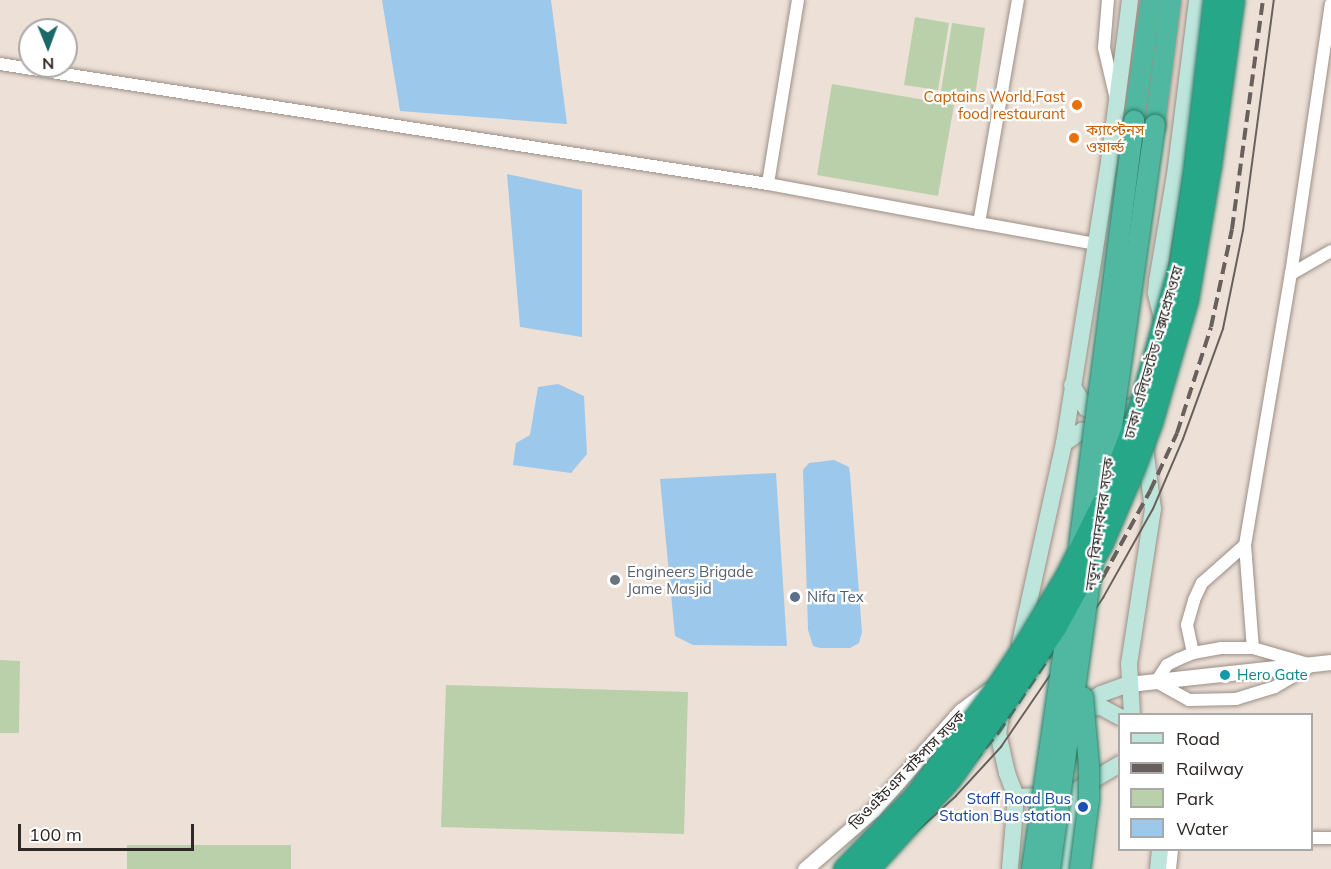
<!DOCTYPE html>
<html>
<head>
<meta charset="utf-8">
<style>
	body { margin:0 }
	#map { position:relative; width:1331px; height:869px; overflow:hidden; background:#ede0d7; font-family:Mulish,"Noto Sans Bengali",sans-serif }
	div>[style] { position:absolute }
	.green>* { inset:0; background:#b9d0aa }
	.water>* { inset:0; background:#9cc8ec }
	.roads { filter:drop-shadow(0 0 2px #9b8f87) drop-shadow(0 0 2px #9b8f87) }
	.minor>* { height:12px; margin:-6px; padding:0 6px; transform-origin:6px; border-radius:6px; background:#fff }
	.tertiary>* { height:15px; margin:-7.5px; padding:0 7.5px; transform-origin:7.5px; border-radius:7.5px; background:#fff }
	.secondary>* { height:16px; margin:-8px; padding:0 8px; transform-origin:8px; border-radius:8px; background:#bee5db }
	.trunk>* { height:20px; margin:-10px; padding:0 10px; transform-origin:10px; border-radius:10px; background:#50b8a0 }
	.tram>* { height:1.5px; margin:-0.75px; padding:0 0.75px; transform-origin:0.75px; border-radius:0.75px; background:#68605c }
	.rail>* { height:4px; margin-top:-2px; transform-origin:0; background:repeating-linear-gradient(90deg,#68605c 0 12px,transparent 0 18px) }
	.bridges { filter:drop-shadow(0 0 2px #287b66) drop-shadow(0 0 2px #287b66) }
	.trunk-bridge>* { height:20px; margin:-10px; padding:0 10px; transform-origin:10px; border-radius:10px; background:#50b8a0 }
	.motorway-bridge>* { height:21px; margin:-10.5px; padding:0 10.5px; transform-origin:10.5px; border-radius:10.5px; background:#25a788 }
	.dots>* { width:16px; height:16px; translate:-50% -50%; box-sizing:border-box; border:3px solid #fff; border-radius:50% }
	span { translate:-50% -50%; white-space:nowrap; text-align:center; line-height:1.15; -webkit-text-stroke:4.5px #fff; paint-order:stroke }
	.food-label { font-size:15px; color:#c56008 }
	.right { translate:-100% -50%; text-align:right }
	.left { translate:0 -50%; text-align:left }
	.street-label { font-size:15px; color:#2e2926 }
	.worship-label { font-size:15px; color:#5b616d }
	.service-label { font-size:15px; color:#4e5e75 }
	.culture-label { font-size:15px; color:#0d838f }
	.transit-label { font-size:15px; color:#164399 }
	.legend { position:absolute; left:1118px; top:713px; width:195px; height:138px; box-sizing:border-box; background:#fff; border:2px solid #aba9a8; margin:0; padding:8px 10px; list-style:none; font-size:18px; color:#2e2926 }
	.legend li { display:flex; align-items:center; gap:12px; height:30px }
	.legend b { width:30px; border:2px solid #aba9a8 }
	.north { position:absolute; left:18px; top:18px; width:60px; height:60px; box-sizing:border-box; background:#fff; border:2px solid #aba9a8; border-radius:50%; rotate:179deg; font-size:16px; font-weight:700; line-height:24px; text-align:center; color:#2e2926 }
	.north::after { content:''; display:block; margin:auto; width:21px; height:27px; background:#1a6867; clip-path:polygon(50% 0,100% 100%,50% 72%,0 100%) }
	.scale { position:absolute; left:18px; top:824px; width:176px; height:27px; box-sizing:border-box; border:3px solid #2e2926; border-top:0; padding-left:8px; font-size:18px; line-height:21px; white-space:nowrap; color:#2e2926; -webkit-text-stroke:4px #fff; paint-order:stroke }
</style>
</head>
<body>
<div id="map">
	<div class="green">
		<i style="clip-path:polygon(915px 17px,949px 23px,938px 90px,904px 85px)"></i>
		<i style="clip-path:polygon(952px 23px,985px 28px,975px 96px,941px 91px)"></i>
		<i style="clip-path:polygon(832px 84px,954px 105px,938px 196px,817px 175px)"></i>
		<i style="clip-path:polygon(0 660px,20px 661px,19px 733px,0 733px)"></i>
		<i style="clip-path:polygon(446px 685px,688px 692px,684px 834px,441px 827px)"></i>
		<i style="clip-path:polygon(127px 845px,291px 845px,291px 869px,127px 869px)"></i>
	</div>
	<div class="water">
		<i style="clip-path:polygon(382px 0,551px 0,567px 124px,400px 111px)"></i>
		<i style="clip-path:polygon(507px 174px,582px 190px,582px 337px,520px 327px)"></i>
		<i style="clip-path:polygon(558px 384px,584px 396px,587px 454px,571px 473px,513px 465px,516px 443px,530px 435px,538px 387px)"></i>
		<i style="clip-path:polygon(834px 460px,849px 467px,850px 474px,862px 632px,859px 643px,850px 648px,820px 648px,813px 646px,808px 630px,803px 470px,809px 463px)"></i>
		<i style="clip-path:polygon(776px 473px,787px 646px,693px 645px,675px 636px,660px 479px)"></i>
	</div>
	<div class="roads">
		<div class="minor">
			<i style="left:798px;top:0;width:186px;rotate:99.3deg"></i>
			<i style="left:768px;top:184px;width:215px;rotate:10.5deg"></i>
			<i style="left:979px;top:223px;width:226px;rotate:-80.1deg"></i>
			<i style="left:1108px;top:0;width:48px;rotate:94.8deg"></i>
			<i style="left:1104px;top:48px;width:52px;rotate:76.8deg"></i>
			<i style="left:0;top:64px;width:777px;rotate:8.88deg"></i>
			<i style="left:979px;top:223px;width:119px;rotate:10.2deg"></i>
			<i style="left:1291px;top:274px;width:46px;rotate:-29.9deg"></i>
			<i style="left:1245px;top:545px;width:103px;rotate:85.6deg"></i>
			<i style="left:1221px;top:648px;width:32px"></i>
			<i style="left:1253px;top:648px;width:61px;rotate:16.1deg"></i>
			<i style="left:1312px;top:665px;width:43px;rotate:149.3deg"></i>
			<i style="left:1275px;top:687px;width:41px;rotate:162.9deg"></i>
			<i style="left:1236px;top:699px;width:47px;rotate:178.8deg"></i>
			<i style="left:1189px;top:700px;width:38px;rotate:-151deg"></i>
			<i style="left:1156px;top:682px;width:20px;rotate:-57deg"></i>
			<i style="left:1167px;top:665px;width:13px;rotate:-27deg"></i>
			<i style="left:1179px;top:659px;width:15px;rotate:-23deg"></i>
			<i style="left:1193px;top:653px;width:28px;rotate:-10deg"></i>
			<i style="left:1193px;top:653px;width:29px;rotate:-102deg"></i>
			<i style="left:1187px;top:625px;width:26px;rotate:-74deg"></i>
			<i style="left:1194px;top:600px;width:19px;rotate:-65deg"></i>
			<i style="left:1202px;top:583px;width:57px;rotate:-41.5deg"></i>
			<i style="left:1245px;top:545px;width:275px;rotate:-80.4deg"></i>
			<i style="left:1291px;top:274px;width:273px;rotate:-81.6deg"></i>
			<i style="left:1312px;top:838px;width:19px"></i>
			<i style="left:1170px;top:869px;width:19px;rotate:-84deg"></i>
		</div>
		<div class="tertiary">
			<i style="left:1129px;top:684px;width:203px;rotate:-6.2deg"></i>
			<i style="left:805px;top:869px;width:90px;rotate:-40.9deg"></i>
			<i style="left:873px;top:810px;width:132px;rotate:-48.4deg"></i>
			<i style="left:961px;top:711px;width:35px;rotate:-37deg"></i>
		</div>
		<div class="secondary">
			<i style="left:1163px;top:322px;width:30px;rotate:-104deg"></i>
			<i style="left:1156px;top:293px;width:12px;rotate:-85deg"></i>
			<i style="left:1157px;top:281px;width:108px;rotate:-80.4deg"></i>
			<i style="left:1175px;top:175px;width:176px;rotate:-82.8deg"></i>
			<i style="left:1072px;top:385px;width:27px;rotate:59deg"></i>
			<i style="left:1086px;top:408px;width:21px;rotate:8deg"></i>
			<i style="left:1107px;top:411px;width:37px;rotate:-9deg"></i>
			<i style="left:1064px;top:443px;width:22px;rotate:-34deg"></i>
			<i style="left:1082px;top:431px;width:25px;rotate:2deg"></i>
			<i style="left:1020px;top:643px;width:205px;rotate:-77.6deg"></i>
			<i style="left:1064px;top:443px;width:285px;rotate:-80.9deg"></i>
			<i style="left:1109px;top:162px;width:163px;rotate:-82.6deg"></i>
			<i style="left:1003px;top:705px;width:28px;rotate:100deg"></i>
			<i style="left:998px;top:733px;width:41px;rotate:77.3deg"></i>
			<i style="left:1007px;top:773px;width:26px;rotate:69deg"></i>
			<i style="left:1016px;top:797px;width:72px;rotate:94.8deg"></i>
			<i style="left:1081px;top:708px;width:20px;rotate:-3deg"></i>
			<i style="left:1101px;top:707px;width:21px;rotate:28deg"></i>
			<i style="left:1073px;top:711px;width:33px;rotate:-31deg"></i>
			<i style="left:1101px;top:694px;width:30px;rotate:-20deg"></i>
			<i style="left:1132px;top:714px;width:50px;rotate:-93.4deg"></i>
			<i style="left:1129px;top:664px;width:157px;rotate:-81.2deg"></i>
			<i style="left:1153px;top:509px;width:69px;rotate:-97.5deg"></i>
			<i style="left:1016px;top:797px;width:38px;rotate:-2deg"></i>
			<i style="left:1054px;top:796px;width:19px;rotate:-12deg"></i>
			<i style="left:1073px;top:792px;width:55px;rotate:-30.8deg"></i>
			<i style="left:1063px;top:869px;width:78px;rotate:-82.6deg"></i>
			<i style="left:1158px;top:869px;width:19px;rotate:-84deg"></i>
		</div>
		<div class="trunk">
			<i style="left:1134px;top:121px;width:122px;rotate:-82deg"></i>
			<i style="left:1155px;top:125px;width:126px;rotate:-82.7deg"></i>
		</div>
	</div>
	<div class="tram">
		<i style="left:875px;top:869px;width:109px;rotate:-42deg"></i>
		<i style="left:956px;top:796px;width:67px;rotate:-47.4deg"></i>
		<i style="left:1001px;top:747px;width:181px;rotate:-55.6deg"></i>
		<i style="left:1103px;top:598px;width:102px;rotate:-60.7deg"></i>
		<i style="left:1153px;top:509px;width:76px;rotate:-66.8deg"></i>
		<i style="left:1183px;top:439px;width:117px;rotate:-70deg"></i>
		<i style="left:1223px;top:329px;width:100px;rotate:-78.5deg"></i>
		<i style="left:1243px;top:231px;width:233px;rotate:-82.4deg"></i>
	</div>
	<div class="rail">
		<i style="left:862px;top:869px;width:119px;rotate:-42.3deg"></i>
		<i style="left:950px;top:789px;width:74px;rotate:-49.4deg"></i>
		<i style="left:998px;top:733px;width:188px;rotate:-56.1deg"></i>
		<i style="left:1103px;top:577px;width:98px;rotate:-61.3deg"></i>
		<i style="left:1150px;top:491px;width:64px;rotate:-65deg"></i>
		<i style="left:1177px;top:433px;width:111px;rotate:-72.2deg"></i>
		<i style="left:1211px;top:327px;width:100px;rotate:-77.9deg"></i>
		<i style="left:1232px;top:229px;width:231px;rotate:-82.3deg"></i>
	</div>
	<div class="bridges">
		<div class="trunk-bridge">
			<i style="left:1103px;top:490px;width:369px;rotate:-81.9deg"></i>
			<i style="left:1079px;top:546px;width:429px;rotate:-82.6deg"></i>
			<i style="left:1032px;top:869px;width:270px;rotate:-81.7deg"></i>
			<i style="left:1050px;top:869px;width:311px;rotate:-82.1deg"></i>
			<i style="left:1080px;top:869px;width:70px;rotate:-82.6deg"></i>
			<i style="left:1089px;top:800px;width:34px;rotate:-90deg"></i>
			<i style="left:1089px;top:766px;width:69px;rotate:-95deg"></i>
		</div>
		<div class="motorway-bridge">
			<i style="left:844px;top:869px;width:100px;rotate:-45.8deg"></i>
			<i style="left:914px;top:797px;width:126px;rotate:-52.8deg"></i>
			<i style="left:990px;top:697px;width:65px;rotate:-56.3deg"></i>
			<i style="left:1026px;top:643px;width:78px;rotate:-59.2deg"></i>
			<i style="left:1066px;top:576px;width:93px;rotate:-63.7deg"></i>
			<i style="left:1107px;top:493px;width:86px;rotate:-68.8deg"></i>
			<i style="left:1138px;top:413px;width:155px;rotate:-74.3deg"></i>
			<i style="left:1180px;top:264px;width:95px;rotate:-81.5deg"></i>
			<i style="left:1194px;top:170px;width:171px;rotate:-83.3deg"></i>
			<i style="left:868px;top:869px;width:120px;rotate:-47.7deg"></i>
			<i style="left:949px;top:780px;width:107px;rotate:-54.5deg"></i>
			<i style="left:1011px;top:693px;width:81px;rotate:-56.1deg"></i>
			<i style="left:1056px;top:626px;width:63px;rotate:-61.4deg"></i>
			<i style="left:1086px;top:571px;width:32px;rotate:-60deg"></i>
			<i style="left:1102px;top:543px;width:79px;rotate:-67deg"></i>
			<i style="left:1133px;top:470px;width:50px;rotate:-69deg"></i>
			<i style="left:1151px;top:423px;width:128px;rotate:-73.7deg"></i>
			<i style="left:1187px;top:300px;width:136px;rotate:-80.3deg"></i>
			<i style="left:1210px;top:166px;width:168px;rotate:-82.1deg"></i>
		</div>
	</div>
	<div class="dots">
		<i style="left:1077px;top:105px;background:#e8710a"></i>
		<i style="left:1074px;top:138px;background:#e8710a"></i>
		<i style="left:615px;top:580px;background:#6b7280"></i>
		<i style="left:795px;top:597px;background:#5c6f8a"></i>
		<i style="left:1225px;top:675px;background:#0f9aa8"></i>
		<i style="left:1083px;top:807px;background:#1a4fb4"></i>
	</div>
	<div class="food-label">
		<span class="right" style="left:1065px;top:105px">Captains World,Fast<br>food restaurant</span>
		<span class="left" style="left:1086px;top:138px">ক্যাপ্টেনস<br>ওয়ার্ল্ড</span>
	</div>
	<div class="street-label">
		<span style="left:1153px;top:352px;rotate:-74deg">ঢাকা এলিভেটেড এক্সপ্রেসওয়ে</span>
		<span style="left:1099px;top:524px;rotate:-82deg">নতুন বিমানবন্দর সড়ক</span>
		<span style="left:907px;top:770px;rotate:-46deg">ডিওএইচএস বাইপাস সড়ক</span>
	</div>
	<div class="worship-label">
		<span class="left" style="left:627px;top:580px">Engineers Brigade<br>Jame Masjid</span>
	</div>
	<div class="service-label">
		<span class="left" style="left:807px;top:597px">Nifa Tex</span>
	</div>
	<div class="culture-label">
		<span class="left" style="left:1237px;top:675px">Hero Gate</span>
	</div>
	<div class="transit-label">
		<span class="right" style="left:1071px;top:807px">Staff Road Bus<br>Station Bus station</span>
	</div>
	<ul class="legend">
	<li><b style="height:8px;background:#bee5db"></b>Road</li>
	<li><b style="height:8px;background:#68605c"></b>Railway</li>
	<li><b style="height:16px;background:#b9d0aa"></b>Park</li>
	<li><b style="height:16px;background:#9cc8ec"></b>Water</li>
	</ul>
	<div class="north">N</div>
	<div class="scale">100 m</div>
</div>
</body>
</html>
